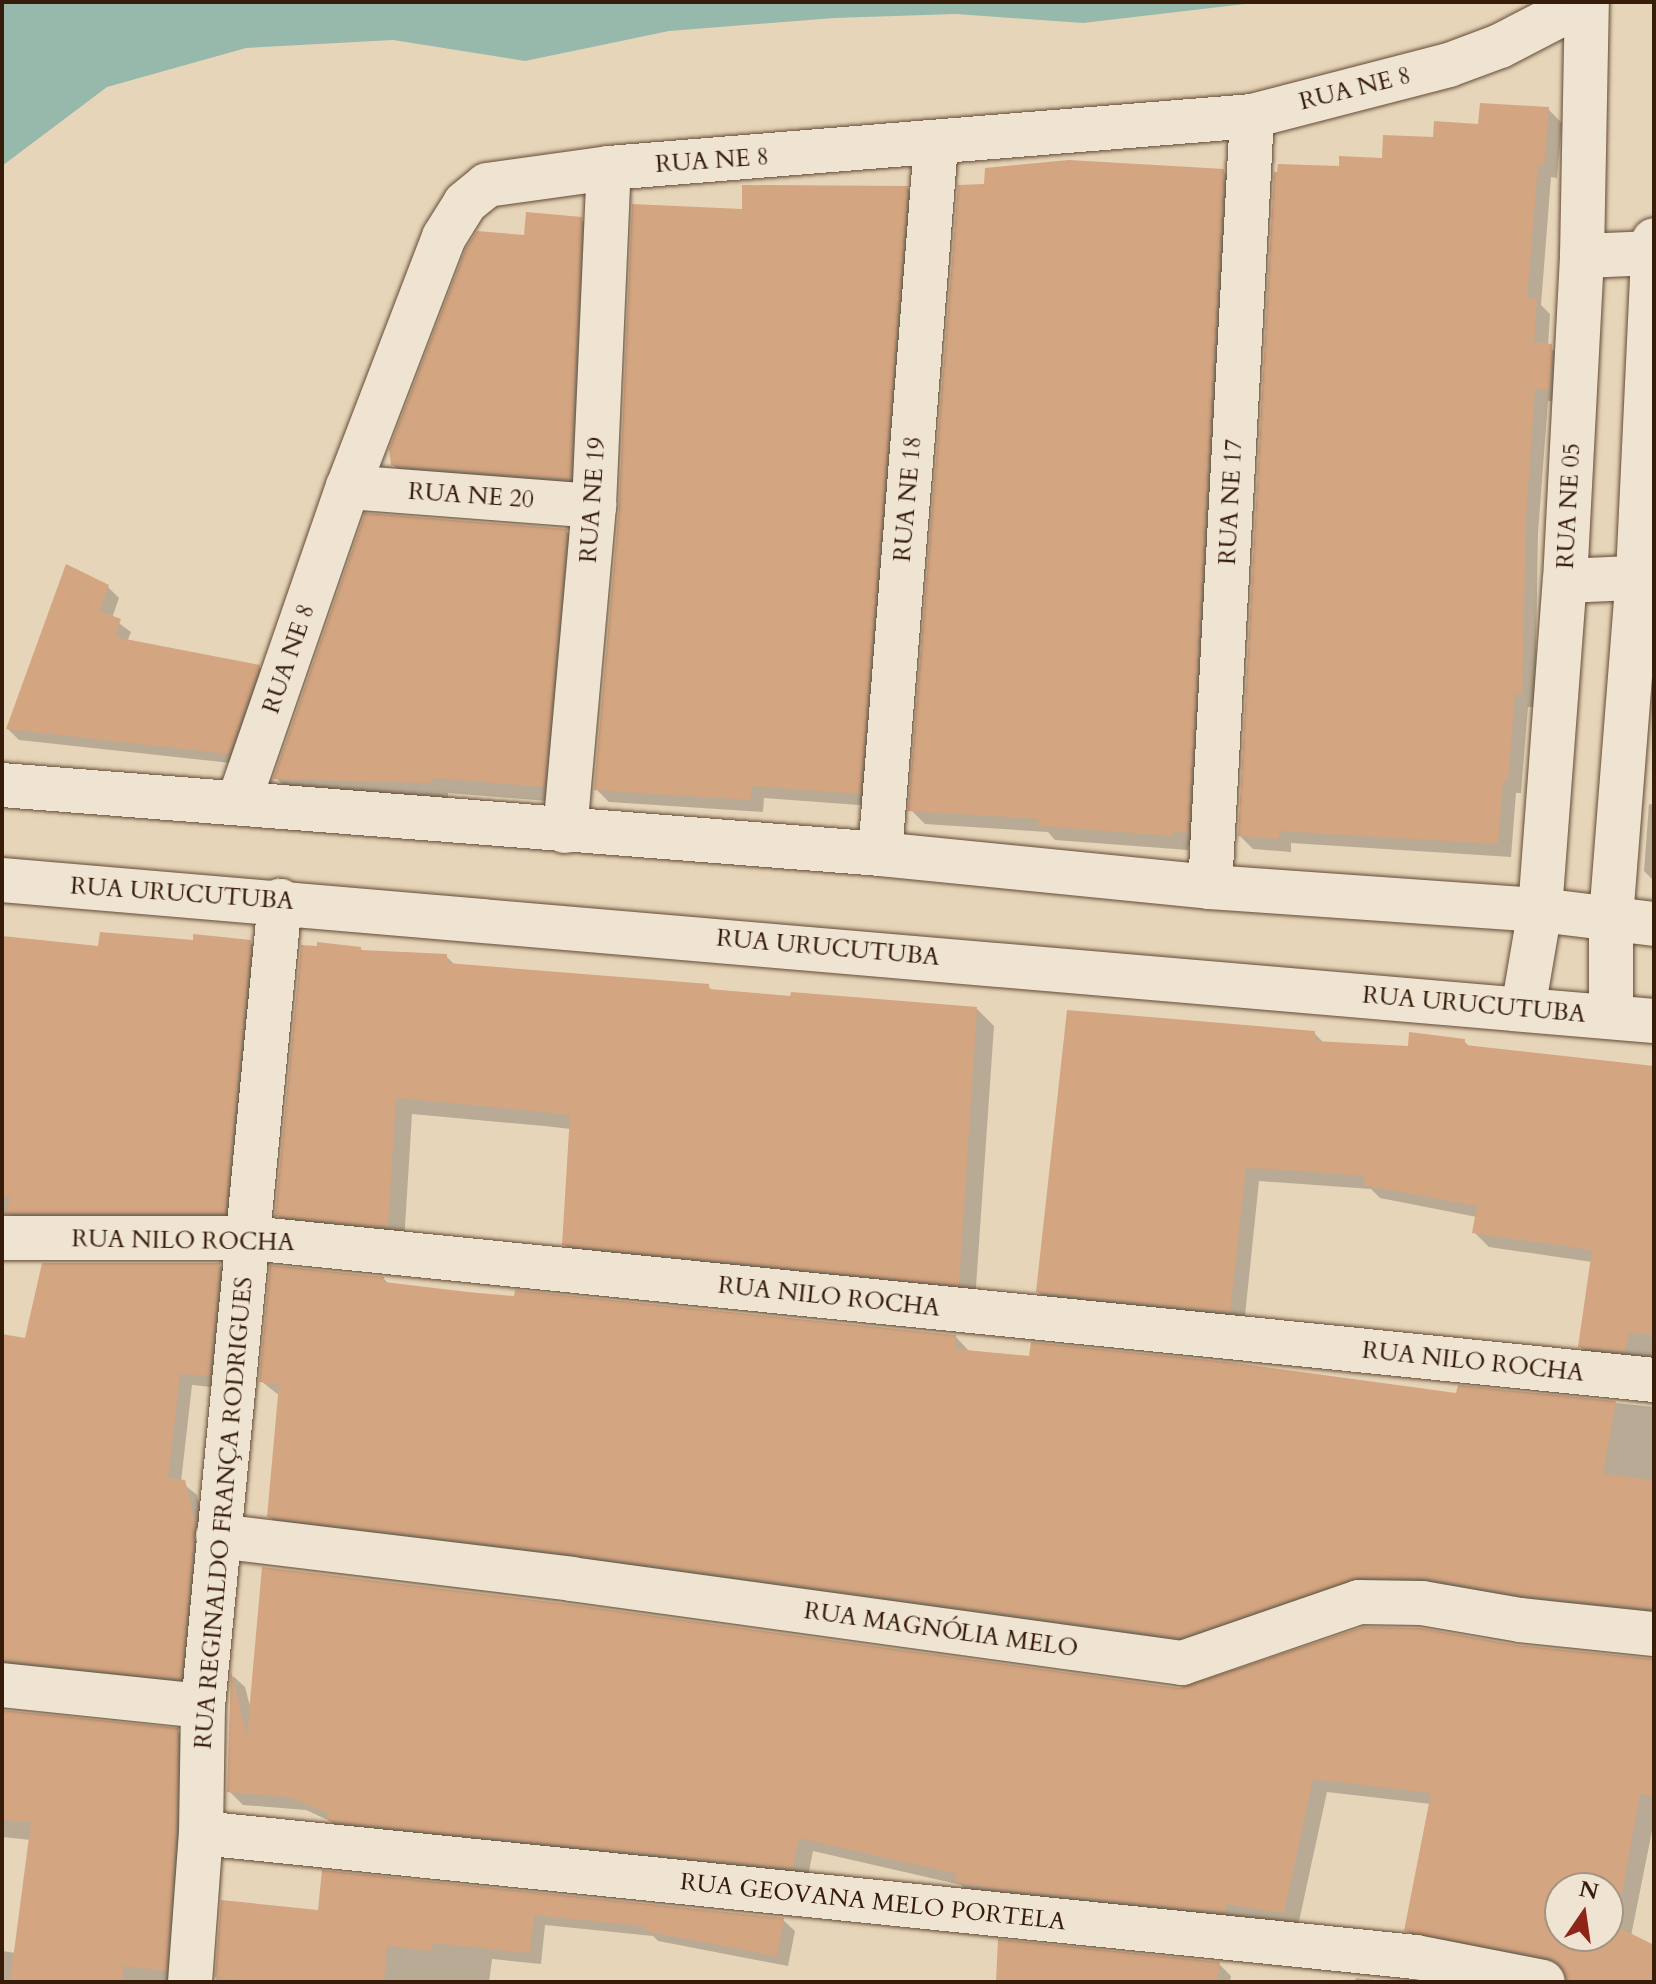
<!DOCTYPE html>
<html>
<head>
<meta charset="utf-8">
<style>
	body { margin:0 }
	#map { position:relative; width:1656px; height:1984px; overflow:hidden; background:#e7d5b9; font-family:Cardo,serif }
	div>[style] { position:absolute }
	.water>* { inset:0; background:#97b9ab }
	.shadow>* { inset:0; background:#0003 }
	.building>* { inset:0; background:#d4a581 }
	.roads { filter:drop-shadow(0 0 2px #634b35) drop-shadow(0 0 2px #634b35) }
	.minor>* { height:44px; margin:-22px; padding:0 22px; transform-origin:22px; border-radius:22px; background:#efe4d2 }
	span { translate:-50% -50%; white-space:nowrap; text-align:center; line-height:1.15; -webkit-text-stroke:6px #efe4d2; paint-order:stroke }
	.street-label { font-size:24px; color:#371d09 }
	.frame { position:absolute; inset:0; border:4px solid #371d09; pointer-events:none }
	.north { position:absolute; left:1544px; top:1872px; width:80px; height:80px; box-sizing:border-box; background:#efe4d2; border:2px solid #a59482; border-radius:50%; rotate:13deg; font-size:22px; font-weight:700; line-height:32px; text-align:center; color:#371d09 }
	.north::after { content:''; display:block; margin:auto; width:28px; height:36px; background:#8f2418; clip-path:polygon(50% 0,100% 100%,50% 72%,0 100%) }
</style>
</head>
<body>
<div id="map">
	<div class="water">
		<i style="clip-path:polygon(2px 2px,1262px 2px,1083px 23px,956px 14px,834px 18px,669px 31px,525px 61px,393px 40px,246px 48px,107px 87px,2px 166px)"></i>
	</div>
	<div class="shadow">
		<i style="clip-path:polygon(1548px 109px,1562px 123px,1557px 178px,1551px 177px,1541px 305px,1550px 314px,1548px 346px,1565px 360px,1562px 402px,1548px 401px,1538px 533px,1535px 707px,1528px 707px,1521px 793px,1516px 793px,1511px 857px,1291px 843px,1291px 852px,1253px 849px,1240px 836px,1340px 168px,1384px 160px,1435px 139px)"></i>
		<i style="clip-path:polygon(1223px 171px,1238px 186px,1202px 847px,1188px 846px,1188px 850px,1055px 840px,1048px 832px,925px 824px,911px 810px)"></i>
		<i style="clip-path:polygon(907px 188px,920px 201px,872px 806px,764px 798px,763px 812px,609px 802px,596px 789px)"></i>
		<i style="clip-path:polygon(581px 219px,592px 230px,580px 489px,404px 475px,392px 464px,526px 237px)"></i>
		<i style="clip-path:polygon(566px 531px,582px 547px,560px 802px,448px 793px,448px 798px,292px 794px,276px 778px)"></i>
		<i style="clip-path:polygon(108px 587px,119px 598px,112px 618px,131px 632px,127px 642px,259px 667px,270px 678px,240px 764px,19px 740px,8px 729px)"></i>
		<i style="clip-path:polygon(1649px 804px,1654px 805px,1654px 881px,1644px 871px)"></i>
		<i style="clip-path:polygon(2px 938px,100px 948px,250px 942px,271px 962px,245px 1233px,146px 1233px,2px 1214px)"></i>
		<i style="clip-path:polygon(361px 949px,364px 953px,446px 956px,456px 966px,708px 986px,714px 992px,977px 1009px,994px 1026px,975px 1301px,581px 1261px,564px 1244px,571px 1129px,544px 1126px,412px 1114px,404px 1243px,294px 1232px,277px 1215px)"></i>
		<i style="clip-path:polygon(1314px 1033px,1325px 1044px,1410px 1048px,1464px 1041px,1471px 1048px,1654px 1067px,1654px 1367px,1595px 1361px,1580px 1346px,1592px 1262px,1489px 1247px,1475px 1233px,1477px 1217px,1380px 1198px,1371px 1189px,1259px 1181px,1244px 1325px,1053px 1306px,1038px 1292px)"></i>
		<i style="clip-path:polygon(219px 1265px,232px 1277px,221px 1388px,192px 1385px,181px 1482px,197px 1495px,207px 1537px,192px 1690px,2px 1676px,2px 1336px,26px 1340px)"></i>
		<i style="clip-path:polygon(384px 1279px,389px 1284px,468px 1294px,955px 1336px,969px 1351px,1458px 1395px,1460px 1387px,1654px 1407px,1654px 1621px,1442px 1592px,1195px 1651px,283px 1530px,269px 1516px,280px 1396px,261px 1381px)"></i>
		<i style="clip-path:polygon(evenodd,1517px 1647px,1654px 1660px,1654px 1821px,1622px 1981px,1421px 1944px,1407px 1930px,1431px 1804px,1327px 1792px,1298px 1926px,972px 1896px,961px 1885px,813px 1851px,807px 1882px,344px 1834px,330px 1821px,306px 1810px,243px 1805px,229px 1791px,233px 1676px,245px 1687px,251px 1710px,1179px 1690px,1517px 1647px,1560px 1888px,1608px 1888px,1608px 1936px,1560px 1936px,1560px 1888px)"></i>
		<i style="clip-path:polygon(2px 1712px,177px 1730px,189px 1743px,179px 1982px,2px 1982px,2px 1951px,16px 1953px,31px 1840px,2px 1837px)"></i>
		<i style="clip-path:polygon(324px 1873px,783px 1920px,795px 1931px,788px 1966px,658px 1941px,653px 1936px,545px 1925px,541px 1964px,492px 1959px,489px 1982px,216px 1982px,223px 1902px,320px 1912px)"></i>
		<i style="clip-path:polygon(1219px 1964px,1231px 1976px,1230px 1982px,998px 1982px)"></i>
		<i style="clip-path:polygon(1356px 1978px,1395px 1982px,1354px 1982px)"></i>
	</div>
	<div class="building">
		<i style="clip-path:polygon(1480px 103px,1549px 107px,1544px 165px,1538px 165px,1527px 298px,1537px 299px,1534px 342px,1552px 344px,1551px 366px,1549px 390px,1535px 388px,1526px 519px,1522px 695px,1515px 694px,1508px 781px,1503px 781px,1498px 844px,1279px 831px,1279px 839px,1238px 836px,1274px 172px,1277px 172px,1278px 164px,1339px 166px,1339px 156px,1382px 158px,1383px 135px,1433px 137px,1434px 121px,1478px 124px)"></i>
		<i style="clip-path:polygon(1069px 160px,1224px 169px,1188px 833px,1174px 832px,1174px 836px,1038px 826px,1039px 819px,908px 811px,958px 185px,984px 184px,985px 168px)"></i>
		<i style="clip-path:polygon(742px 185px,908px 186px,860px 794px,752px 786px,750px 800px,594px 790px,619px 507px,632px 204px,742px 209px)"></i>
		<i style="clip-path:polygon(526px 212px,582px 217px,570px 479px,391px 465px,389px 449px,466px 248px,477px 231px,524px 235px)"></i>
		<i style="clip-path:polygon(365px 513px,567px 529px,544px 787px,433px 778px,432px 783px,273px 779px)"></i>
		<i style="clip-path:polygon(66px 564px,109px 585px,100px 611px,121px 619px,115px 637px,260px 665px,229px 754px,6px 729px)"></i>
		<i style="clip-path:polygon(100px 932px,193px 940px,193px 934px,251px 940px,225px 1213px,7px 1213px,10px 1196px,2px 1197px,2px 936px,98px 946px)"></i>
		<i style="clip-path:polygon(317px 942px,361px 947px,361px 950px,447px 954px,447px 963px,709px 984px,709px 989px,790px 996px,791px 992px,977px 1007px,959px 1285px,562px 1245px,570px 1115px,526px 1110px,396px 1098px,388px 1227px,275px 1216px,301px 945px,317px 946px)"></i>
		<i style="clip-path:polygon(1067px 1010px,1315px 1031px,1315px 1041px,1408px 1046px,1409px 1032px,1465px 1039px,1465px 1045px,1654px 1066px,1654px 1335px,1629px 1332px,1625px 1352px,1578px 1347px,1592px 1250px,1472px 1233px,1477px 1206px,1364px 1185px,1365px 1176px,1274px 1169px,1246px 1168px,1230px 1312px,1036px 1292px)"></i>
		<i style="clip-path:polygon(42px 1263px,220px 1263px,209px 1376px,180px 1374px,168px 1478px,185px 1480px,195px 1523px,181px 1679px,2px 1660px,2px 1334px,25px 1338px)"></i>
		<i style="clip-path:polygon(270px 1265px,384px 1277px,384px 1282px,468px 1292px,514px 1296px,515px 1290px,956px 1335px,955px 1349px,1029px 1356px,1031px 1342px,1228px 1362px,1456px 1393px,1458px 1385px,1616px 1401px,1603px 1474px,1654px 1480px,1654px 1609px,1523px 1595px,1426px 1578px,1359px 1577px,1180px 1637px,574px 1554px,267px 1517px,279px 1384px,259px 1382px)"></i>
		<i style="clip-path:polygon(evenodd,262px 1567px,568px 1604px,1179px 1688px,1363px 1627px,1420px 1628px,1517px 1645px,1654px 1659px,1654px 1797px,1640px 1794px,1616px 1926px,1654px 1945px,1654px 1982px,1567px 1982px,1560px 1964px,1548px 1957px,1404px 1931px,1431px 1793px,1313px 1779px,1284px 1913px,1226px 1904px,1225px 1912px,990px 1888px,955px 1882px,957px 1874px,799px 1838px,793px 1868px,328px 1821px,328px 1813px,290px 1797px,227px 1792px,231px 1671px,247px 1735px,262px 1567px,1560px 1888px,1608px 1888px,1608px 1936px,1560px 1936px,1560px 1888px)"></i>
		<i style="clip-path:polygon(2px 1710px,178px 1728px,176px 1832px,166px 1971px,124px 1966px,122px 1982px,10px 1982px,31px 1822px,2px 1820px)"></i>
		<i style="clip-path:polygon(322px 1870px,784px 1918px,777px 1956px,645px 1931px,646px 1926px,534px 1915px,530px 1953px,433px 1943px,432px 1951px,387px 1946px,384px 1982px,255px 1982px,215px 1977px,221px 1900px,318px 1910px)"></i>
		<i style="clip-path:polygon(998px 1939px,1220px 1962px,1217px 1982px,996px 1982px)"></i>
	</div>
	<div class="roads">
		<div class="minor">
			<i style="left:1582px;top:256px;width:72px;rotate:-2.4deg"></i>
			<i style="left:348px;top:487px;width:247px;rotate:4.4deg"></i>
			<i style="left:1565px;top:581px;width:89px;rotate:-2.6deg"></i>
			<i style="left:2px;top:785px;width:881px;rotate:4.49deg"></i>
			<i style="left:880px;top:854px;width:332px;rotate:5.7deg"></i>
			<i style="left:1210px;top:887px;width:331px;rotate:4deg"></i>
			<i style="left:1540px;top:910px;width:115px;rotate:7deg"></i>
			<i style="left:239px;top:801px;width:332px;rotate:-70.9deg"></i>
			<i style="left:348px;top:487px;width:268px;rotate:-69deg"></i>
			<i style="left:444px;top:237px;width:40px;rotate:-58deg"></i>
			<i style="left:465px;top:203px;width:28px;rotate:-39deg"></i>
			<i style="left:487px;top:185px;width:123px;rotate:-7.9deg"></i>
			<i style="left:609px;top:168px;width:645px;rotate:-4.62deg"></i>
			<i style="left:1252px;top:116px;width:203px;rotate:-14.5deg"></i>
			<i style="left:1449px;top:65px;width:54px;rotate:-20.4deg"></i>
			<i style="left:1500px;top:46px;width:96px;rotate:-27.4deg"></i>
			<i style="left:565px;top:831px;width:326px;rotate:-84.9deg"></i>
			<i style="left:594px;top:506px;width:338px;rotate:-87.5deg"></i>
			<i style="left:880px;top:854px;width:712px;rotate:-85.49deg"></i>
			<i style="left:2px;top:880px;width:1658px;rotate:4.88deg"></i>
			<i style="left:1210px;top:887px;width:772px;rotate:-86.88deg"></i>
			<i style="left:1523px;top:1009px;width:100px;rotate:-80.3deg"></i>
			<i style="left:1540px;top:910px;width:330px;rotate:-85.7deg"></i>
			<i style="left:1565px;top:581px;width:325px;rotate:-87deg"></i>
			<i style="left:1582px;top:256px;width:254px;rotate:-88.9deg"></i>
			<i style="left:1611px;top:1017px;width:99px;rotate:-90deg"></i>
			<i style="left:1611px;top:918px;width:344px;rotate:-85.5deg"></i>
			<i style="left:1638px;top:575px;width:335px;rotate:-87.3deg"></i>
			<i style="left:2px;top:1238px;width:247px"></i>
			<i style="left:249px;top:1238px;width:1412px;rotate:5.77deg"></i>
			<i style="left:218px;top:1536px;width:356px;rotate:6.9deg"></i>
			<i style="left:571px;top:1579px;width:617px;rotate:7.83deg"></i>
			<i style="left:1182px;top:1663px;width:187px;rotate:-19deg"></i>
			<i style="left:1359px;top:1602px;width:63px;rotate:0.9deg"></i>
			<i style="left:1422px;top:1603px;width:99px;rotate:9.8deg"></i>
			<i style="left:1520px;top:1620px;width:135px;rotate:6deg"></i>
			<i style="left:2px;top:1685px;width:202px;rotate:6deg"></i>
			<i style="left:201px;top:1833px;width:1221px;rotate:5.83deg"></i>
			<i style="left:1416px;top:1957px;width:129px;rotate:11.1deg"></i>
			<i style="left:190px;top:1982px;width:149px;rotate:-85.8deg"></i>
			<i style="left:201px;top:1833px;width:127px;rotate:-89.1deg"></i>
			<i style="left:203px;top:1706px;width:809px;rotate:-84.54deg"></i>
		</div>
	</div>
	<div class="street-label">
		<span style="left:1355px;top:89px;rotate:-14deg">RUA NE 8</span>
		<span style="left:712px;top:161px;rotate:-4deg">RUA NE 8</span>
		<span style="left:471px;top:496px;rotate:4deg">RUA NE 20</span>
		<span style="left:908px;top:499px;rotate:-85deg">RUA NE 18</span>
		<span style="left:593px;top:500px;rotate:-86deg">RUA NE 19</span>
		<span style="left:1231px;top:502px;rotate:-87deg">RUA NE 17</span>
		<span style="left:1569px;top:506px;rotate:-87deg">RUA NE 05</span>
		<span style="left:289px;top:659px;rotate:-71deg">RUA NE 8</span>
		<span style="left:182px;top:894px;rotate:4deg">RUA URUCUTUBA</span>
		<span style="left:828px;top:948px;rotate:5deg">RUA URUCUTUBA</span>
		<span style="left:1474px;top:1005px;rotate:5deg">RUA URUCUTUBA</span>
		<span style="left:183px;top:1241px;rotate:1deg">RUA NILO ROCHA</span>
		<span style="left:829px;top:1297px;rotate:6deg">RUA NILO ROCHA</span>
		<span style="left:1473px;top:1362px;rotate:6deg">RUA NILO ROCHA</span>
		<span style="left:224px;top:1513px;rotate:-85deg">RUA REGINALDO FRANÇA RODRIGUES</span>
		<span style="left:941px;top:1630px;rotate:8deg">RUA MAGNÓLIA MELO</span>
		<span style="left:873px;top:1902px;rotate:6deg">RUA GEOVANA MELO PORTELA</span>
	</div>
	<div class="frame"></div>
	<div class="north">N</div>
</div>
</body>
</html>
